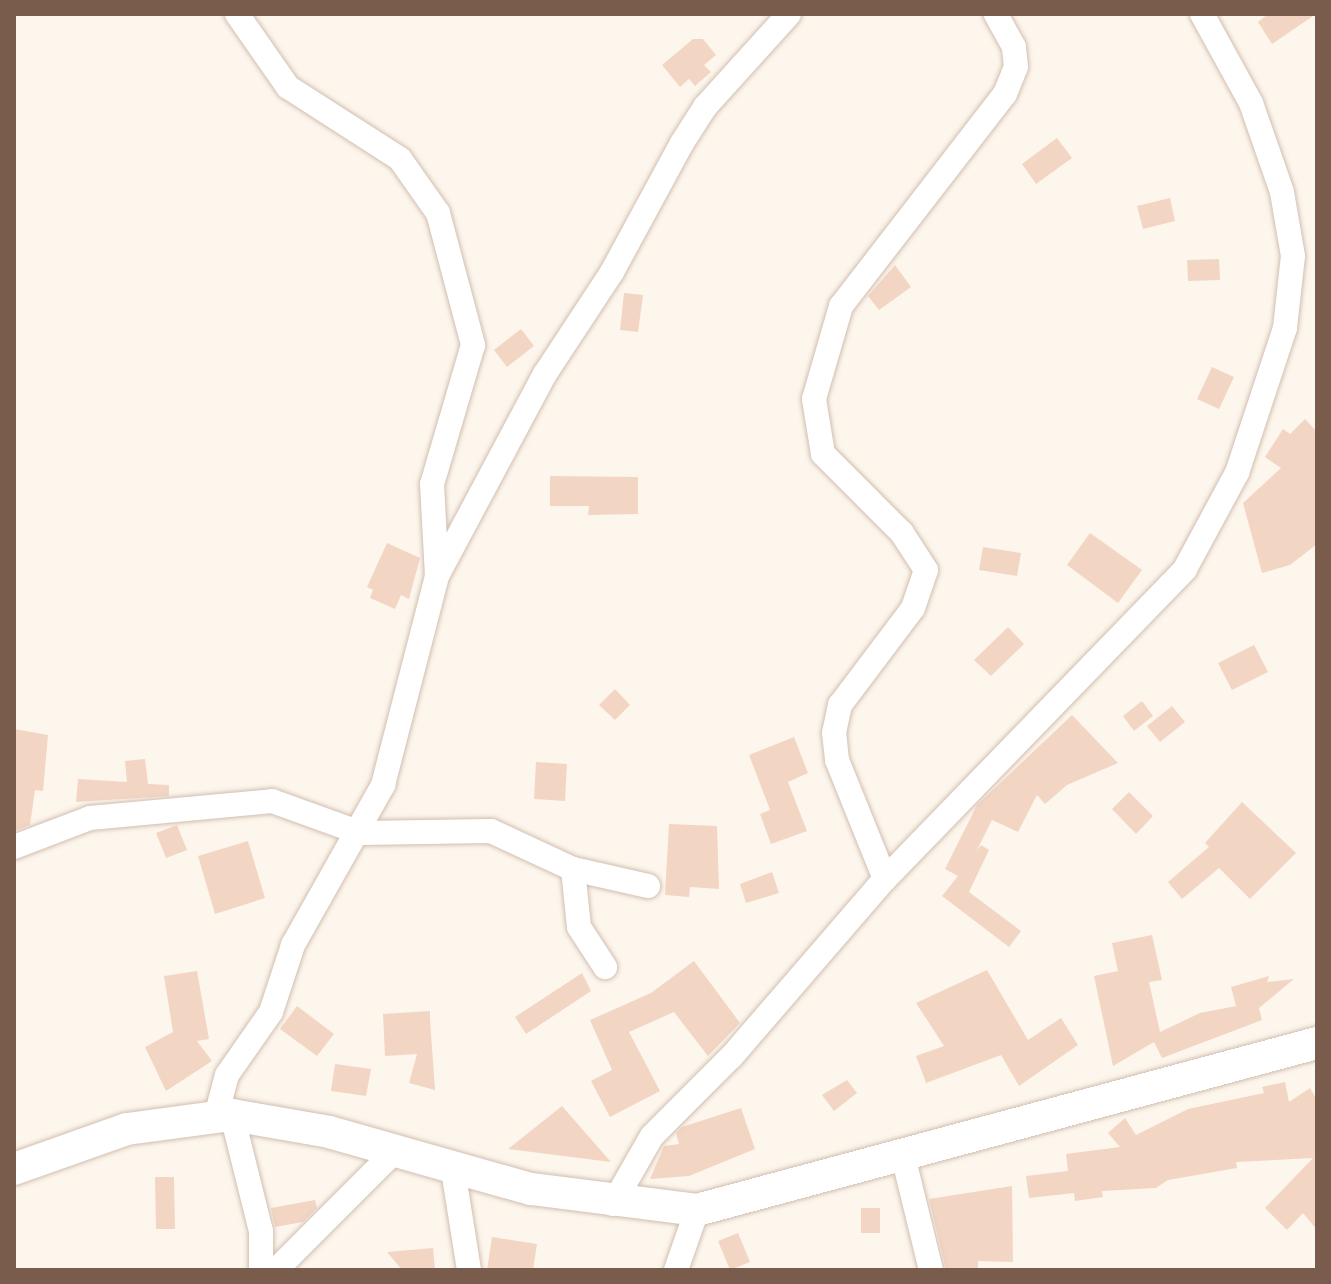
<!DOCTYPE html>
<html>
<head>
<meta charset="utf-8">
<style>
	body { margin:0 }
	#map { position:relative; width:1331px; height:1284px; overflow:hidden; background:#fdf6ec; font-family:"Archivo Narrow",sans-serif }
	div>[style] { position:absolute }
	.building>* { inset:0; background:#f3d5c3 }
	.roads { filter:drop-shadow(0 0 2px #d1beb0) drop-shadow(0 0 2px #d1beb0) }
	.street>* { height:24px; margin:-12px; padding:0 12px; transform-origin:12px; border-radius:12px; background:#fff }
	.secondary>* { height:32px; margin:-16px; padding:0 16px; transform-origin:16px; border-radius:16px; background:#fff }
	span { translate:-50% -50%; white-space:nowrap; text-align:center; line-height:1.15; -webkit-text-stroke:6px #fffaf3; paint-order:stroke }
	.frame { position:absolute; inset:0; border:16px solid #7a5c4d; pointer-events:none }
</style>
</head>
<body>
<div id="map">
	<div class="building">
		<i style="clip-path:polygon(1268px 14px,1316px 14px,1272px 44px,1258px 22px)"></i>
		<i style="clip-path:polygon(693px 39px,703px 39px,716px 55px,704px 65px,711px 72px,695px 86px,689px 79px,680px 87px,662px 65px)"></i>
		<i style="clip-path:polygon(1057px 138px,1072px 158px,1036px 184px,1022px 164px)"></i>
		<i style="clip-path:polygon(1170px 198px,1175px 221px,1143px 229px,1137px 206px)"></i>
		<i style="clip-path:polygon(1219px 259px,1220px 280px,1188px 281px,1187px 260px)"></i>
		<i style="clip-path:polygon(895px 265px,911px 287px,879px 310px,868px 296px)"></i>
		<i style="clip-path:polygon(624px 293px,643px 295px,638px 332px,620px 330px)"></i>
		<i style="clip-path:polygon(521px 329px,534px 346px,507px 367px,494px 350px)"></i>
		<i style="clip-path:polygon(1212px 367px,1234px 377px,1219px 409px,1197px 399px)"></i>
		<i style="clip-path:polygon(1305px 419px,1317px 432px,1317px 544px,1290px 565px,1262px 573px,1243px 503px,1281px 468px,1265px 457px,1283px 429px,1290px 434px)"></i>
		<i style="clip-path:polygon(550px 476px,638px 477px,638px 514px,588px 515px,589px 506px,550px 506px)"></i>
		<i style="clip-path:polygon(1090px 533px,1142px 570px,1118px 603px,1067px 565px)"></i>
		<i style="clip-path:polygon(387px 543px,420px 558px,409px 599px,401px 595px,395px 609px,370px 598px,373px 590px,367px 587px)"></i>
		<i style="clip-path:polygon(983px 547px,1021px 553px,1017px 576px,979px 570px)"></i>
		<i style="clip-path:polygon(1008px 627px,1024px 644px,991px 676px,974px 660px)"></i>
		<i style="clip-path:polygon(1254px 645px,1268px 672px,1232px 690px,1218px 663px)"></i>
		<i style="clip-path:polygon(615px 689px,630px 705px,615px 720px,599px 705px)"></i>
		<i style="clip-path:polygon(1142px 701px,1153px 716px,1134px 731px,1123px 716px)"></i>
		<i style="clip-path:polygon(1172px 706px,1185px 722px,1160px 742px,1147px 726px)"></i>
		<i style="clip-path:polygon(1072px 715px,1118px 763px,1067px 785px,1045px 804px,1037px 795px,1018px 832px,992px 820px,976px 852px,981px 845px,989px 850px,969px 892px,1021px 931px,1009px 947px,942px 896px,958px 876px,945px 869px,977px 805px)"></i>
		<i style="clip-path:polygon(14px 729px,48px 735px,43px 791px,35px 790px,30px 825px,14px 831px)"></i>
		<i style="clip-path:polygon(794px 737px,808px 773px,788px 782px,807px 831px,771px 844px,760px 814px,770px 810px,749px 755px)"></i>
		<i style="clip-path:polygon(145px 759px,148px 784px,169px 785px,169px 796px,76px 802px,78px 779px,127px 782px,125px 761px)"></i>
		<i style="clip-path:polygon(536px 762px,567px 764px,565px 801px,534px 799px)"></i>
		<i style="clip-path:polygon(1129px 792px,1153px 816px,1136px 834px,1112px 809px)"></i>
		<i style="clip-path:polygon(1242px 802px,1296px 853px,1250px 899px,1219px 868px,1182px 899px,1168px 882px,1209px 847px,1205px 843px)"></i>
		<i style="clip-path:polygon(669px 824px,717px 826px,719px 889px,690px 887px,689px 897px,665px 895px)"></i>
		<i style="clip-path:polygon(177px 825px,187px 850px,166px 858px,156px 833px)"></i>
		<i style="clip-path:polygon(248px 841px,265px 898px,215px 914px,198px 856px)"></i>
		<i style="clip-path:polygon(772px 872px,779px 893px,746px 903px,740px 884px)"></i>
		<i style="clip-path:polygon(1152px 935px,1162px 980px,1149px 982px,1160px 1032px,1200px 1013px,1236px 1006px,1231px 987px,1269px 976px,1267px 982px,1294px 979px,1259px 1008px,1262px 1020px,1162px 1058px,1154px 1042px,1113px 1066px,1094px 976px,1118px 971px,1112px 943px)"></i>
		<i style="clip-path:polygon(694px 961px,740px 1023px,708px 1056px,674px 1012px,629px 1032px,660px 1091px,610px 1117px,591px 1081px,612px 1070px,590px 1020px,651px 993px)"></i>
		<i style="clip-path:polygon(987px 970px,1028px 1040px,1061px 1018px,1078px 1045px,1019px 1086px,1001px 1055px,926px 1083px,916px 1056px,944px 1046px,916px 1003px)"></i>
		<i style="clip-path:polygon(197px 971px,209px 1039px,197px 1041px,212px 1061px,166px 1091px,145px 1047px,173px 1032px,164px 976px)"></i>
		<i style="clip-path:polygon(582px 973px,591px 991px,526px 1034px,515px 1017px)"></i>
		<i style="clip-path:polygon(297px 1006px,334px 1034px,317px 1056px,280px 1029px)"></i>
		<i style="clip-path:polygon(430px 1011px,430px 1019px,435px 1090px,409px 1083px,417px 1054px,385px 1056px,383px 1014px)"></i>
		<i style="clip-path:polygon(335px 1064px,371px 1069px,366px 1096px,331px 1091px)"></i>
		<i style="clip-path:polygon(847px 1080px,857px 1093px,834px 1111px,822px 1095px)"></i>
		<i style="clip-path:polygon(1285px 1082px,1289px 1102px,1310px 1088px,1317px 1100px,1317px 1230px,1303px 1213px,1287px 1230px,1265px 1208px,1313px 1158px,1236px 1162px,1237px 1168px,1168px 1180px,1156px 1188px,1102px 1191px,1103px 1197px,1075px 1201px,1074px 1193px,1029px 1198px,1026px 1176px,1068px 1171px,1066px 1154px,1120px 1147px,1108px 1133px,1125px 1118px,1136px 1135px,1188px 1109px,1264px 1093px,1262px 1087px)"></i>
		<i style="clip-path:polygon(562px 1106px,611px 1162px,508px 1149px)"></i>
		<i style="clip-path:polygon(741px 1108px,755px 1149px,689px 1176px,650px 1179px,664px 1146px,679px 1144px,676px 1133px,682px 1127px)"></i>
		<i style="clip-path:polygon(155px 1177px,174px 1177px,175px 1229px,156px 1229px)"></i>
		<i style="clip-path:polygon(1012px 1186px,1013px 1262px,978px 1261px,978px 1268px,946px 1270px,929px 1199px)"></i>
		<i style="clip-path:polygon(315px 1200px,317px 1208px,303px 1222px,275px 1227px,271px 1208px)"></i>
		<i style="clip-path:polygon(861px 1208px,880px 1208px,880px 1233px,861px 1233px)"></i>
		<i style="clip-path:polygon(738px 1233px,750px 1262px,730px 1270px,718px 1241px)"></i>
		<i style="clip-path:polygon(492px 1237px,537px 1244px,533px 1270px,487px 1270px)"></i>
		<i style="clip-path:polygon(433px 1248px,435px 1270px,402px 1270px,387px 1252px)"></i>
	</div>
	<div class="roads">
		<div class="street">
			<i style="left:237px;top:14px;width:89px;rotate:55.1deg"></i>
			<i style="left:288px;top:87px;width:133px;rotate:32.7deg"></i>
			<i style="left:400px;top:159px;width:66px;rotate:54.9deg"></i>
			<i style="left:438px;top:213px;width:137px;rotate:75.1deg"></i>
			<i style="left:473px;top:345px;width:145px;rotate:106.4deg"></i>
			<i style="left:432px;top:484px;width:92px;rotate:86.9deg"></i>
			<i style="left:14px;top:847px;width:81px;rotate:-20.9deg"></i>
			<i style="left:90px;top:818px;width:183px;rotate:-5.3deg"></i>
			<i style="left:272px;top:801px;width:95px;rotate:19.8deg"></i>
			<i style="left:361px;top:833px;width:130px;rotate:-0.9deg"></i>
			<i style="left:491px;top:831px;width:90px;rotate:24.9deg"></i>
			<i style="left:573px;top:869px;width:77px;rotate:12.8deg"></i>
			<i style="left:573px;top:869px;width:58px;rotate:84.1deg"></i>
			<i style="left:579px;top:927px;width:48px;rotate:57deg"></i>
			<i style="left:885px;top:879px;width:128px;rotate:-112deg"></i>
			<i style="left:837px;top:760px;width:27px;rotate:-96deg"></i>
			<i style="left:834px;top:733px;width:29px;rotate:-78deg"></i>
			<i style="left:840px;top:705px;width:121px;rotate:-53deg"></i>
			<i style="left:913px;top:608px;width:40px;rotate:-71.1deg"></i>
			<i style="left:926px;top:570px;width:44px;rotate:-123deg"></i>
			<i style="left:902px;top:533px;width:112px;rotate:-135deg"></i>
			<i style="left:823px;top:454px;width:56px;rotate:-99.3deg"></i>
			<i style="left:814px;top:399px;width:97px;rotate:-73.8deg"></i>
			<i style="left:841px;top:306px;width:268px;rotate:-52.3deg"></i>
			<i style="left:1005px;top:94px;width:29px;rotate:-68deg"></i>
			<i style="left:1016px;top:67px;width:20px;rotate:-96deg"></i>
			<i style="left:1014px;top:47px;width:38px;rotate:-119deg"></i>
			<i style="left:232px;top:1115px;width:120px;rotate:76deg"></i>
			<i style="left:261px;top:1231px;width:39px;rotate:90deg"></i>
			<i style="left:216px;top:1116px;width:42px;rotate:-75deg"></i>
			<i style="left:227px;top:1075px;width:77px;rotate:-55.1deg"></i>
			<i style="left:271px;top:1012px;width:71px;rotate:-71.8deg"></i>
			<i style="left:293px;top:945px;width:184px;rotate:-60.6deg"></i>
			<i style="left:383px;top:785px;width:216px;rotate:-75.5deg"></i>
			<i style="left:437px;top:576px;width:229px;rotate:-61.9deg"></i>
			<i style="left:545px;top:374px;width:122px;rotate:-56.7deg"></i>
			<i style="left:612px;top:272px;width:147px;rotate:-61.5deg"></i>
			<i style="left:682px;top:143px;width:43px;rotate:-57.4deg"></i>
			<i style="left:705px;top:107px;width:125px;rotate:-47.9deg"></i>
			<i style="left:903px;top:1156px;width:117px;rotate:76.2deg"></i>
			<i style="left:453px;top:1170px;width:101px;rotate:80.9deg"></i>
			<i style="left:613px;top:1204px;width:78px;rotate:-60.2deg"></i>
			<i style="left:652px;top:1136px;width:113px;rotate:-45deg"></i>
			<i style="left:732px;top:1056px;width:234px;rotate:-49.2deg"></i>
			<i style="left:885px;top:879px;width:431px;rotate:-45.9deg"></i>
			<i style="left:1185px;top:569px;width:109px;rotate:-61.6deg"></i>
			<i style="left:1237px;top:473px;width:153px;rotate:-71.7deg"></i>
			<i style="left:1285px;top:328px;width:72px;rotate:-83.7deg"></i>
			<i style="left:1293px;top:256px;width:65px;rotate:-99.8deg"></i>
			<i style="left:1282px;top:192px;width:94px;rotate:-109.2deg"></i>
			<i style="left:1251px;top:103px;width:102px;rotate:-118.8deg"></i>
			<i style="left:276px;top:1270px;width:164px;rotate:-45deg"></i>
			<i style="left:676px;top:1270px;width:64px;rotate:-70.7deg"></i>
		</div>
		<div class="secondary">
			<i style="left:14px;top:1169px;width:120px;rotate:-19.5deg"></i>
			<i style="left:127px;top:1129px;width:106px;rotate:-7.6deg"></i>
			<i style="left:232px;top:1115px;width:98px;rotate:9.9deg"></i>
			<i style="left:329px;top:1132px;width:210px;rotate:15.8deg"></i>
			<i style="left:531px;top:1189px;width:167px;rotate:7.2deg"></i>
			<i style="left:697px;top:1210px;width:642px;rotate:-15.08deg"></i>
		</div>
	</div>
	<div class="frame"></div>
</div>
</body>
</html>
